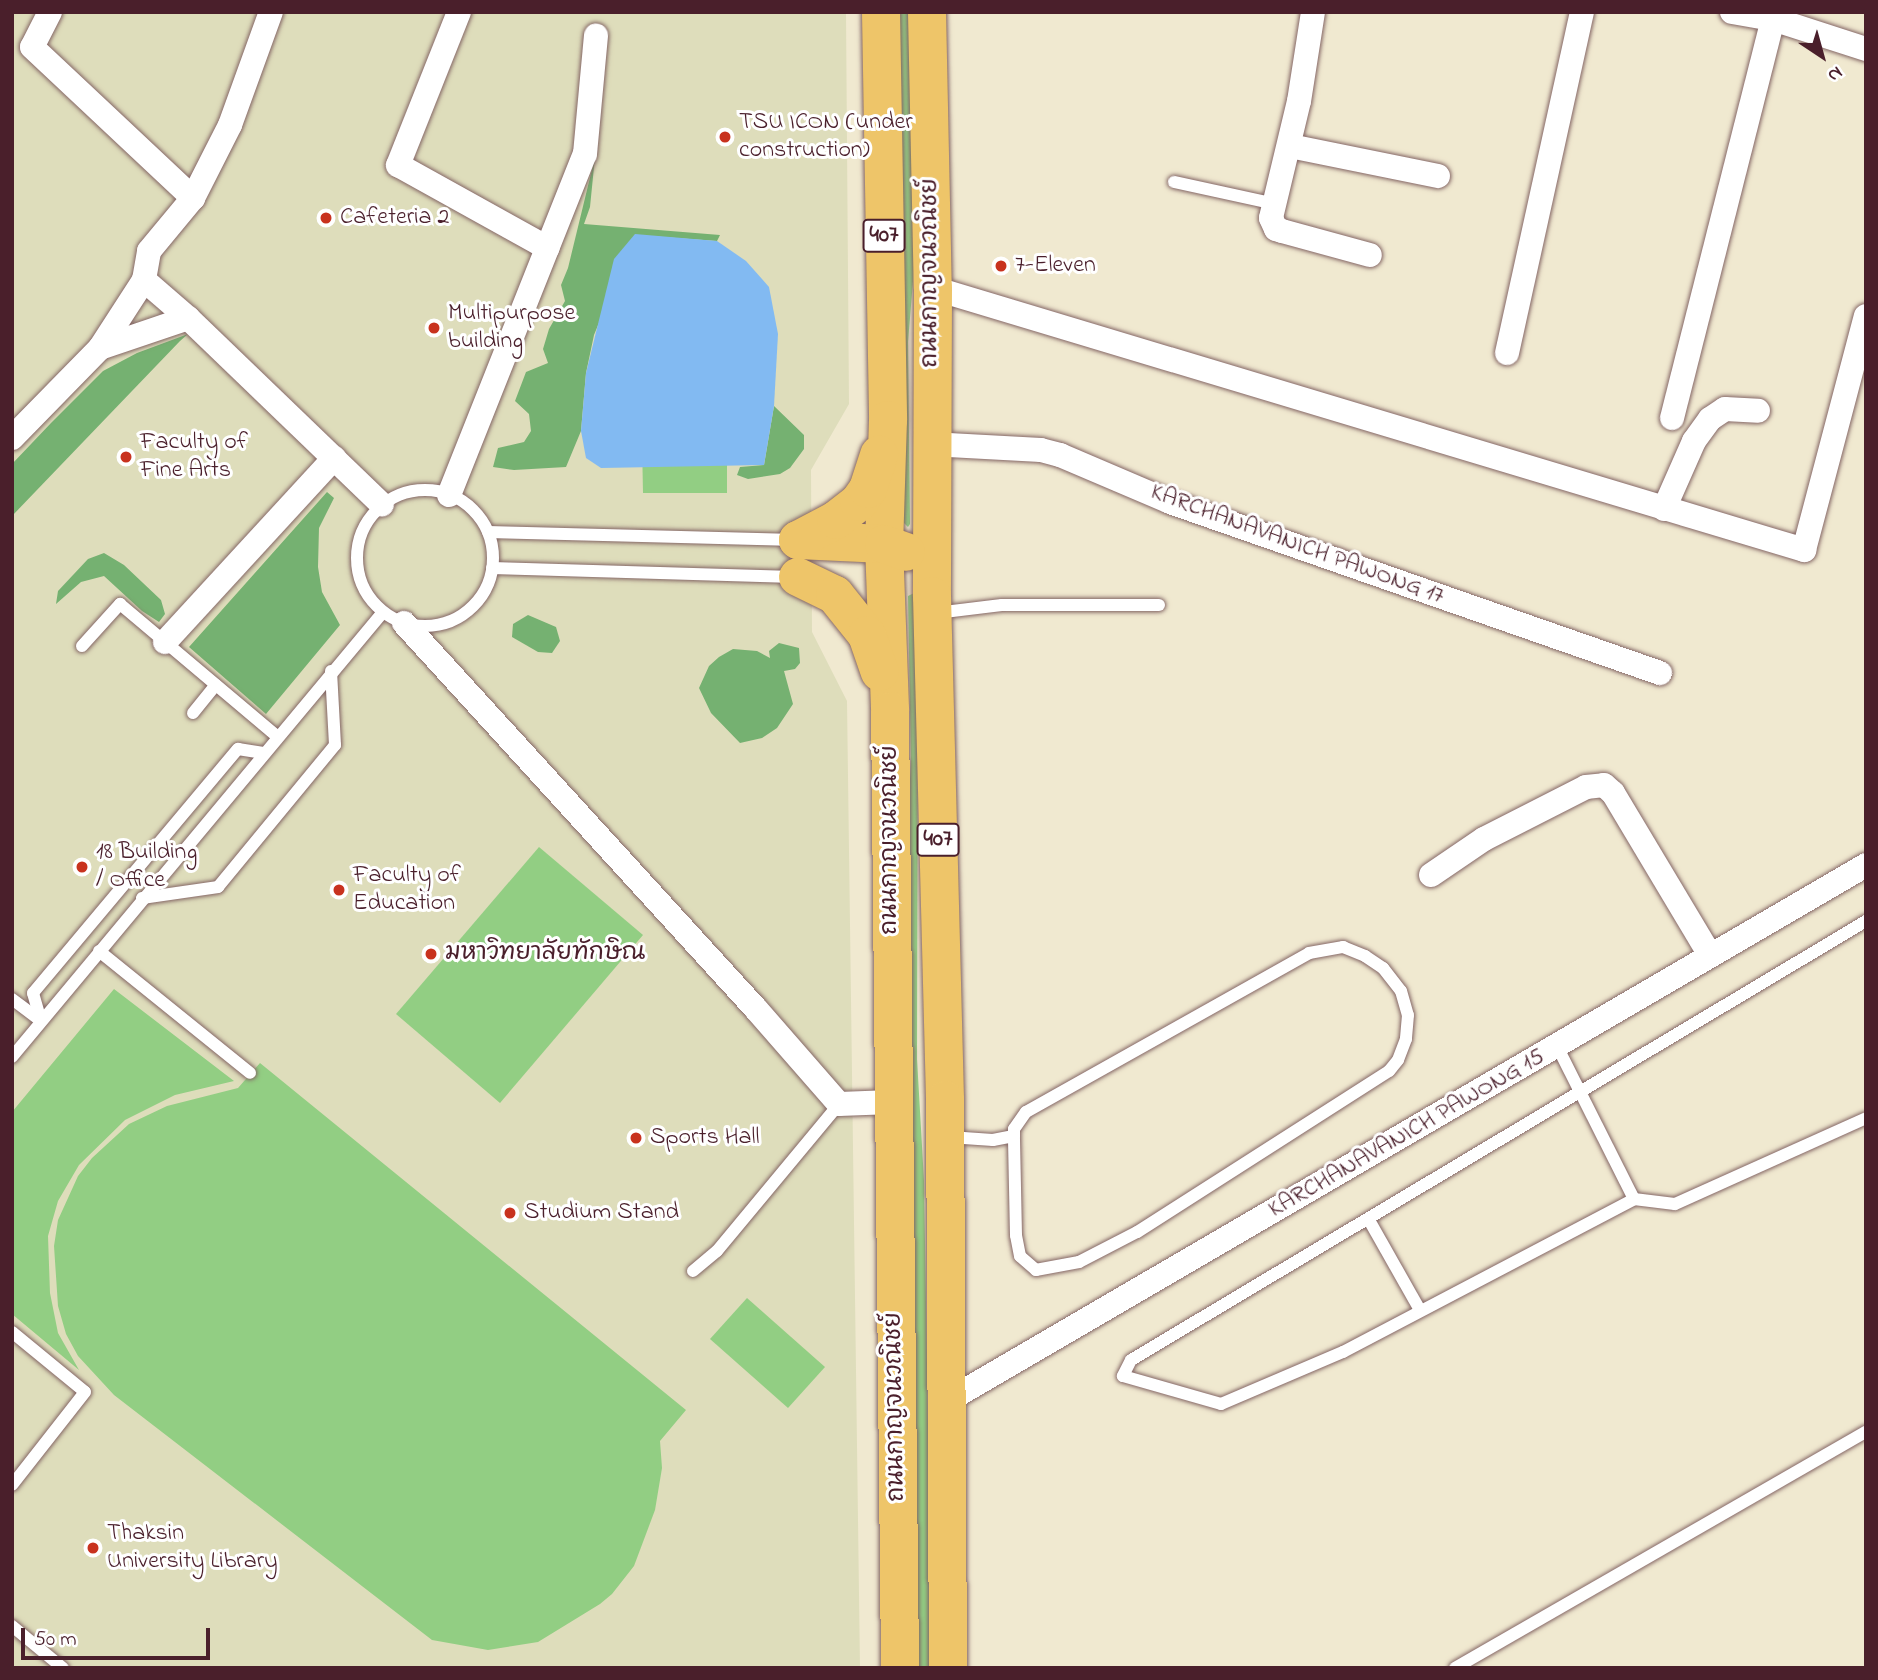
<!DOCTYPE html>
<html>
<head>
<meta charset="utf-8">
<style>
	body { margin:0 }
	#map { position:relative; width:1878px; height:1680px; overflow:hidden; background:#f0e9d0; font-family:"Indie Flower","Playpen Sans Thai",sans-serif }
	div>[style] { position:absolute }
	.built>* { inset:0; background:#deddbb }
	.green>* { inset:0; background:#92ce83 }
	.forest>* { inset:0; background:#75b171 }
	.water>* { inset:0; background:#82baf2 }
	.roads { filter:drop-shadow(0 0 2px #846665) drop-shadow(0 0 2px #846665) }
	.service>* { height:12px; margin:-6px; padding:0 6px; transform-origin:6px; border-radius:6px; background:#fff }
	.service>.ring { margin:-6px; padding:0; box-sizing:content-box; background:none; border:12px solid #fff; border-radius:50% }
	.minor>* { height:24px; margin:-12px; padding:0 12px; transform-origin:12px; border-radius:12px; background:#fff }
	.primary>* { height:38px; margin:-19px; padding:0 19px; transform-origin:19px; border-radius:19px; background:#eec569 }
	.dots>* { width:19px; height:19px; translate:-50% -50%; box-sizing:border-box; border:4px solid #fff; border-radius:50% }
	span { translate:-50% -50%; white-space:nowrap; text-align:center; line-height:1.15; -webkit-text-stroke:6px #fff; paint-order:stroke }
	.shield-label span { padding:2px 5px; background:#fff; border:2px solid; border-radius:5px; -webkit-text-stroke-width:0 }
	.shield-label { font-size:23px; color:#4a1f2b; font-weight:700 }
	.poi-label { font-size:24px; color:#4a1f2b }
	.left { translate:0 -50%; text-align:left }
	.street-label { font-size:24px; color:#4a1f2b }
	.frame { position:absolute; inset:0; border:14px solid #4a1f2b; pointer-events:none }
	.north { position:absolute; left:1787px; top:21px; width:70px; height:70px; -webkit-text-stroke:5px #fff; paint-order:stroke; rotate:144deg; font-size:19px; font-weight:700; line-height:28px; text-align:center; color:#4a1f2b }
	.north::after { content:''; display:block; margin:auto; width:24px; height:32px; background:#4a1f2b; clip-path:polygon(50% 0,100% 100%,50% 72%,0 100%) }
	.scale { position:absolute; left:21px; top:1628px; width:189px; height:32px; box-sizing:border-box; border:4px solid #4a1f2b; border-top:0; padding-left:9px; font-size:21px; line-height:24px; white-space:nowrap; color:#4a1f2b; -webkit-text-stroke:5px #fff; paint-order:stroke }
</style>
</head>
<body>
<div id="map">
	<div class="built">
		<i style="clip-path:polygon(12px 12px,846px 12px,849px 404px,811px 470px,812px 632px,847px 701px,860px 1668px,12px 1668px)"></i>
	</div>
	<div class="green">
		<i style="clip-path:polygon(897px 12px,913px 12px,915px 257px,908px 342px,910px 524px,908px 527px,903px 522px)"></i>
		<i style="clip-path:polygon(727px 439px,727px 493px,643px 493px,642px 443px)"></i>
		<i style="clip-path:polygon(914px 593px,918px 696px,917px 1059px,924px 1181px,932px 1668px,919px 1668px,914px 1485px,906px 836px,911px 764px,908px 596px)"></i>
		<i style="clip-path:polygon(539px 847px,643px 935px,500px 1103px,396px 1014px)"></i>
		<i style="clip-path:polygon(114px 989px,234px 1081px,175px 1095px,125px 1120px,79px 1165px,58px 1201px,48px 1236px,50px 1293px,58px 1333px,79px 1370px,12px 1314px,12px 1112px)"></i>
		<i style="clip-path:polygon(260px 1063px,686px 1410px,660px 1441px,662px 1468px,655px 1510px,634px 1566px,612px 1594px,600px 1604px,538px 1642px,488px 1650px,432px 1640px,114px 1395px,78px 1356px,66px 1334px,58px 1306px,54px 1246px,58px 1220px,78px 1176px,92px 1158px,129px 1124px,167px 1106px,238px 1088px)"></i>
		<i style="clip-path:polygon(747px 1298px,825px 1367px,788px 1408px,710px 1339px)"></i>
	</div>
	<div class="forest">
		<i style="clip-path:polygon(595px 157px,590px 207px,584px 224px,720px 235px,717px 241px,635px 235px,594px 335px,586px 373px,581px 431px,566px 467px,514px 470px,493px 467px,498px 448px,524px 442px,531px 431px,529px 414px,515px 401px,526px 372px,548px 363px,543px 349px,549px 329px,565px 301px,561px 285px,568px 268px)"></i>
		<i style="clip-path:polygon(188px 334px,180px 341px,12px 516px,12px 464px,51px 423px,103px 371px,137px 353px)"></i>
		<i style="clip-path:polygon(774px 406px,804px 435px,804px 449px,790px 468px,780px 474px,748px 479px,737px 475px,740px 467px,764px 465px)"></i>
		<i style="clip-path:polygon(327px 492px,334px 498px,319px 528px,318px 567px,322px 592px,340px 625px,266px 714px,189px 647px)"></i>
		<i style="clip-path:polygon(104px 553px,124px 565px,161px 600px,165px 614px,159px 622px,142px 611px,104px 576px,81px 582px,56px 604px,58px 591px,88px 559px)"></i>
		<i style="clip-path:polygon(528px 615px,556px 627px,560px 641px,552px 653px,538px 652px,512px 637px,513px 624px)"></i>
		<i style="clip-path:polygon(779px 643px,799px 648px,800px 663px,795px 669px,784px 671px,793px 704px,777px 728px,762px 738px,740px 743px,711px 713px,699px 688px,709px 666px,719px 657px,733px 649px,757px 651px,770px 658px,769px 651px)"></i>
	</div>
	<div class="water">
		<i style="clip-path:polygon(635px 234px,717px 241px,746px 261px,769px 287px,778px 334px,774px 406px,764px 465px,601px 468px,586px 458px,581px 431px,586px 373px,614px 259px)"></i>
	</div>
	<div class="roads">
		<div class="service">
			<i style="left:1174px;top:182px;width:103px;rotate:12.3deg"></i>
			<i class="ring" style="left:357px;top:490px;width:124px;height:124px"></i>
			<i style="left:488px;top:532px;width:308px;rotate:1.5deg"></i>
			<i style="left:492px;top:568px;width:302px;rotate:1.7deg"></i>
			<i style="left:936px;top:613px;width:66px;rotate:-6.9deg"></i>
			<i style="left:1002px;top:605px;width:157px"></i>
			<i style="left:82px;top:646px;width:57px;rotate:-47.9deg"></i>
			<i style="left:120px;top:604px;width:205px;rotate:40.1deg"></i>
			<i style="left:193px;top:713px;width:36px;rotate:-51deg"></i>
			<i style="left:142px;top:898px;width:77px;rotate:-8.2deg"></i>
			<i style="left:218px;top:887px;width:184px;rotate:-50.5deg"></i>
			<i style="left:335px;top:745px;width:74px;rotate:-93.1deg"></i>
			<i style="left:1866px;top:921px;width:856px;rotate:149.15deg"></i>
			<i style="left:1131px;top:1360px;width:18px;rotate:117deg"></i>
			<i style="left:1123px;top:1376px;width:102px;rotate:15.9deg"></i>
			<i style="left:1221px;top:1404px;width:133px;rotate:-23.1deg"></i>
			<i style="left:1343px;top:1352px;width:329px;rotate:-27.7deg"></i>
			<i style="left:1634px;top:1199px;width:41px;rotate:7deg"></i>
			<i style="left:1675px;top:1204px;width:209px;rotate:-24.2deg"></i>
			<i style="left:99px;top:951px;width:194px;rotate:38.9deg"></i>
			<i style="left:12px;top:999px;width:36px;rotate:37deg"></i>
			<i style="left:41px;top:1021px;width:29px;rotate:-106deg"></i>
			<i style="left:33px;top:993px;width:319px;rotate:-50deg"></i>
			<i style="left:238px;top:749px;width:24px;rotate:9deg"></i>
			<i style="left:1557px;top:1046px;width:171px;rotate:63.3deg"></i>
			<i style="left:12px;top:1057px;width:579px;rotate:-50.18deg"></i>
			<i style="left:949px;top:1137px;width:44px;rotate:3.9deg"></i>
			<i style="left:993px;top:1140px;width:21px;rotate:-11deg"></i>
			<i style="left:1014px;top:1136px;width:7px;rotate:-90deg"></i>
			<i style="left:1014px;top:1129px;width:21px;rotate:-55deg"></i>
			<i style="left:1026px;top:1112px;width:325px;rotate:-29.3deg"></i>
			<i style="left:1309px;top:953px;width:35px;rotate:-10deg"></i>
			<i style="left:1343px;top:947px;width:24px;rotate:22deg"></i>
			<i style="left:1365px;top:956px;width:22px;rotate:34deg"></i>
			<i style="left:1383px;top:968px;width:29px;rotate:52deg"></i>
			<i style="left:1401px;top:991px;width:25px;rotate:74deg"></i>
			<i style="left:1408px;top:1015px;width:24px;rotate:95deg"></i>
			<i style="left:1406px;top:1039px;width:22px;rotate:111deg"></i>
			<i style="left:1398px;top:1060px;width:14px;rotate:129deg"></i>
			<i style="left:1389px;top:1071px;width:299px;rotate:147.4deg"></i>
			<i style="left:1137px;top:1232px;width:65px;rotate:152.7deg"></i>
			<i style="left:1079px;top:1262px;width:44px;rotate:169.5deg"></i>
			<i style="left:1036px;top:1270px;width:21px;rotate:-139deg"></i>
			<i style="left:1020px;top:1256px;width:21px;rotate:-101deg"></i>
			<i style="left:1016px;top:1235px;width:99px;rotate:-91.2deg"></i>
			<i style="left:1369px;top:1220px;width:103px;rotate:60.5deg"></i>
			<i style="left:693px;top:1271px;width:31px;rotate:-40deg"></i>
			<i style="left:717px;top:1251px;width:191px;rotate:-50.3deg"></i>
			<i style="left:12px;top:1332px;width:94px;rotate:39.4deg"></i>
			<i style="left:85px;top:1392px;width:118px;rotate:128.1deg"></i>
			<i style="left:12px;top:1626px;width:66px;rotate:39.5deg"></i>
			<i style="left:1455px;top:1668px;width:474px;rotate:-29.9deg"></i>
		</div>
		<div class="minor">
			<i style="left:50px;top:12px;width:39px;rotate:117deg"></i>
			<i style="left:32px;top:47px;width:221px;rotate:43.2deg"></i>
			<i style="left:459px;top:12px;width:165px;rotate:111.7deg"></i>
			<i style="left:398px;top:165px;width:171px;rotate:29deg"></i>
			<i style="left:1313px;top:12px;width:90px;rotate:98.9deg"></i>
			<i style="left:1299px;top:101px;width:120px;rotate:103.5deg"></i>
			<i style="left:1271px;top:218px;width:12px;rotate:66deg"></i>
			<i style="left:1276px;top:229px;width:6px;rotate:18deg"></i>
			<i style="left:1282px;top:231px;width:91px;rotate:15.3deg"></i>
			<i style="left:1732px;top:12px;width:42px;rotate:9.7deg"></i>
			<i style="left:1773px;top:19px;width:98px;rotate:17.9deg"></i>
			<i style="left:1290px;top:146px;width:151px;rotate:11.5deg"></i>
			<i style="left:144px;top:280px;width:58px;rotate:40.8deg"></i>
			<i style="left:188px;top:318px;width:269px;rotate:43.9deg"></i>
			<i style="left:933px;top:288px;width:910px;rotate:16.74deg"></i>
			<i style="left:1804px;top:550px;width:242px;rotate:-75.2deg"></i>
			<i style="left:100px;top:348px;width:93px;rotate:-18.8deg"></i>
			<i style="left:1507px;top:353px;width:349px;rotate:-77.6deg"></i>
			<i style="left:1672px;top:418px;width:419px;rotate:-75.8deg"></i>
			<i style="left:12px;top:438px;width:126px;rotate:-45.6deg"></i>
			<i style="left:100px;top:348px;width:81px;rotate:-57.1deg"></i>
			<i style="left:144px;top:280px;width:29px;rotate:-80deg"></i>
			<i style="left:149px;top:251px;width:69px;rotate:-50.3deg"></i>
			<i style="left:193px;top:198px;width:82px;rotate:-63.1deg"></i>
			<i style="left:230px;top:125px;width:120px;rotate:-70.1deg"></i>
			<i style="left:930px;top:444px;width:111px;rotate:3.1deg"></i>
			<i style="left:1041px;top:450px;width:20px;rotate:15deg"></i>
			<i style="left:1060px;top:455px;width:120px;rotate:23.1deg"></i>
			<i style="left:1170px;top:502px;width:519px;rotate:19.24deg"></i>
			<i style="left:449px;top:495px;width:367px;rotate:-68.3deg"></i>
			<i style="left:585px;top:154px;width:119px;rotate:-84.7deg"></i>
			<i style="left:1664px;top:509px;width:74px;rotate:-66.2deg"></i>
			<i style="left:1694px;top:441px;width:27px;rotate:-54deg"></i>
			<i style="left:1710px;top:419px;width:18px;rotate:-34deg"></i>
			<i style="left:1725px;top:409px;width:33px;rotate:3deg"></i>
			<i style="left:404px;top:623px;width:522px;rotate:47.64deg"></i>
			<i style="left:756px;top:1009px;width:126px;rotate:48.9deg"></i>
			<i style="left:839px;top:1104px;width:53px;rotate:-2.2deg"></i>
			<i style="left:165px;top:642px;width:250px;rotate:-47.4deg"></i>
			<i style="left:1431px;top:875px;width:64px;rotate:-34.2deg"></i>
			<i style="left:1484px;top:839px;width:114px;rotate:-27deg"></i>
			<i style="left:1586px;top:787px;width:18px;rotate:-6deg"></i>
			<i style="left:1604px;top:785px;width:12px;rotate:42deg"></i>
			<i style="left:1613px;top:793px;width:189px;rotate:59.1deg"></i>
			<i style="left:947px;top:1401px;width:1064px;rotate:-30.25deg"></i>
		</div>
		<div class="primary">
			<i style="left:881px;top:12px;width:408px;rotate:89deg"></i>
			<i style="left:888px;top:420px;width:124px;rotate:91.8deg"></i>
			<i style="left:884px;top:544px;width:167px;rotate:87.9deg"></i>
			<i style="left:890px;top:711px;width:957px;rotate:89.4deg"></i>
			<i style="left:927px;top:12px;width:276px;rotate:88.8deg"></i>
			<i style="left:933px;top:288px;width:308px;rotate:90.2deg"></i>
			<i style="left:932px;top:596px;width:504px;rotate:88.52deg"></i>
			<i style="left:945px;top:1100px;width:568px;rotate:89.7deg"></i>
			<i style="left:798px;top:540px;width:86px;rotate:2.7deg"></i>
			<i style="left:884px;top:544px;width:23px;rotate:20deg"></i>
			<i style="left:798px;top:540px;width:43px;rotate:-27.8deg"></i>
			<i style="left:836px;top:520px;width:29px;rotate:-38deg"></i>
			<i style="left:859px;top:502px;width:16px;rotate:-55deg"></i>
			<i style="left:868px;top:489px;width:36px;rotate:-72deg"></i>
			<i style="left:798px;top:577px;width:41px;rotate:25.9deg"></i>
			<i style="left:835px;top:595px;width:51px;rotate:51.3deg"></i>
			<i style="left:867px;top:635px;width:39px;rotate:71deg"></i>
		</div>
	</div>
	<div class="dots">
		<i style="left:725px;top:137px;background:#c8321e"></i>
		<i style="left:326px;top:218px;background:#c8321e"></i>
		<i style="left:1001px;top:266px;background:#c8321e"></i>
		<i style="left:434px;top:328px;background:#c8321e"></i>
		<i style="left:126px;top:457px;background:#c8321e"></i>
		<i style="left:82px;top:867px;background:#c8321e"></i>
		<i style="left:339px;top:890px;background:#c8321e"></i>
		<i style="left:431px;top:954px;background:#c8321e"></i>
		<i style="left:636px;top:1138px;background:#c8321e"></i>
		<i style="left:510px;top:1213px;background:#c8321e"></i>
		<i style="left:93px;top:1548px;background:#c8321e"></i>
	</div>
	<div class="shield-label">
		<span style="left:884px;top:236px">407</span>
		<span style="left:938px;top:840px">407</span>
	</div>
	<div class="poi-label">
		<span class="left" style="left:739px;top:137px">TSU ICON (under<br>construction)</span>
		<span class="left" style="left:340px;top:218px">Cafeteria 2</span>
		<span class="left" style="left:1015px;top:266px">7-Eleven</span>
		<span class="left" style="left:448px;top:328px">Multipurpose<br>building</span>
		<span class="left" style="left:140px;top:457px">Faculty of<br>Fine Arts</span>
		<span class="left" style="left:96px;top:867px">18 Building<br>/ Office</span>
		<span class="left" style="left:353px;top:890px">Faculty of<br>Education</span>
		<span class="left" style="left:445px;top:954px">มหาวิทยาลัยทักษิณ</span>
		<span class="left" style="left:650px;top:1138px">Sports Hall</span>
		<span class="left" style="left:524px;top:1213px">Studium Stand</span>
		<span class="left" style="left:107px;top:1548px">Thaksin<br>University Library</span>
	</div>
	<div class="street-label">
		<span style="left:931px;top:273px;rotate:-90deg">ถนนกาญจนวณิชย์</span>
		<span style="left:1297px;top:545px;rotate:20deg">KARCHANAVANICH PAWONG 17</span>
		<span style="left:891px;top:840px;rotate:-90deg">ถนนกาญจนวณิชย์</span>
		<span style="left:1407px;top:1134px;rotate:-30deg">KARCHANAVANICH PAWONG 15</span>
		<span style="left:896px;top:1407px;rotate:-91deg">ถนนกาญจนวณิชย์</span>
	</div>
	<div class="frame"></div>
	<div class="north">N</div>
	<div class="scale">50 m</div>
</div>
</body>
</html>
